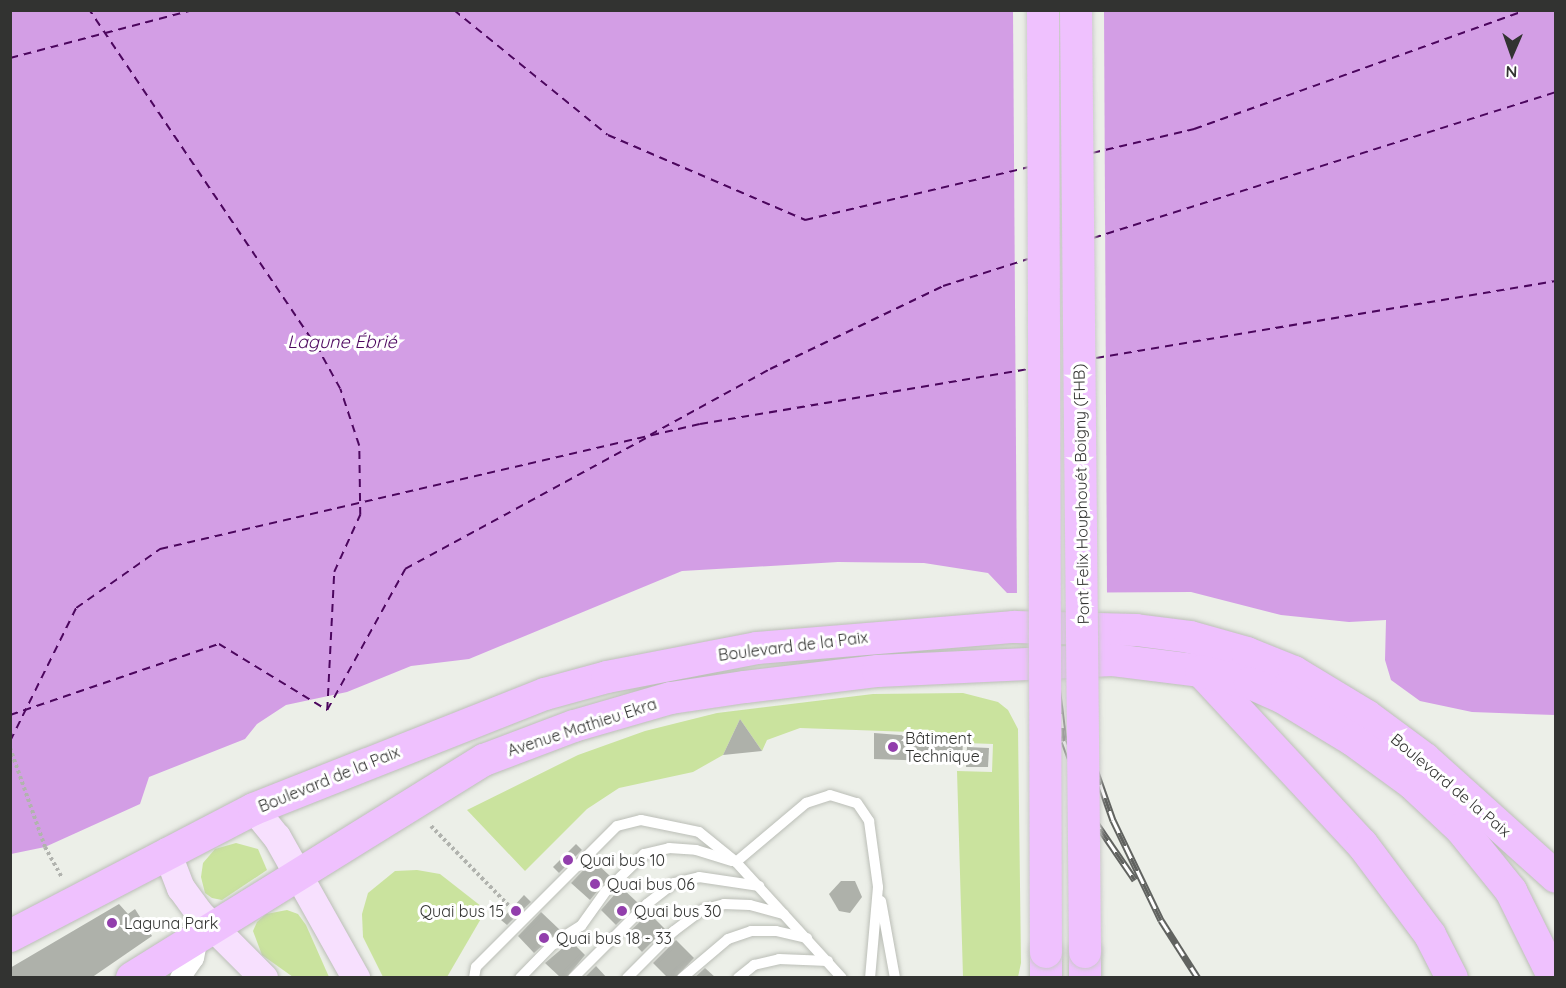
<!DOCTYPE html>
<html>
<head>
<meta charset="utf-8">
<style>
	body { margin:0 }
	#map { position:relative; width:1566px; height:988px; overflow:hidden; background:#ecefe8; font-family:Quicksand,sans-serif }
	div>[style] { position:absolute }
	.green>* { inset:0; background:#cae39e }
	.water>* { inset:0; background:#d39ee5 }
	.pier>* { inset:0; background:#ecefe8 }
	.ferry>* { height:1.5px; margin-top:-0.75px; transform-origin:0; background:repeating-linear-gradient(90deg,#4c065e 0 8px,transparent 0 14px) }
	.building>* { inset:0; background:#aeb1aa }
	.path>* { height:4px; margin-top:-2px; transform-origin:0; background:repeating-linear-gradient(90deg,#b1b3ae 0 3px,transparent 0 6px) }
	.roads { filter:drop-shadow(0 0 2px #bbbeb7) drop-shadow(0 0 2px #bbbeb7) }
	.service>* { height:10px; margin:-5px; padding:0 5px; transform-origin:5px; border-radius:5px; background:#fff }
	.minor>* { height:20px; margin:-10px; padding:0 10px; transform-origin:10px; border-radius:10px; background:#fff }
	.secondary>* { height:28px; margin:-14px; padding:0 14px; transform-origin:14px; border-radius:14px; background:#f7e0fe }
	.primary>* { height:32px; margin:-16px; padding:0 16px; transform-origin:16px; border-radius:16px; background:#efc1fe }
	.rail>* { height:7px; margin-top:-3.5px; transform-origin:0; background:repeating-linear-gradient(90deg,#fff 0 14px,#616360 0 28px); box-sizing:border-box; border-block:2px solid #616360 }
	.bridges { filter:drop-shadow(0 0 2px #cacac9) drop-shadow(0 0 2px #cacac9) }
	.primary-bridge>* { height:32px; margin:-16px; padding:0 16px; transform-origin:16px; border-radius:16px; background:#efc1fe }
	.dots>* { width:16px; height:16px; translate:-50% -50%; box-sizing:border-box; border:3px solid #fff; border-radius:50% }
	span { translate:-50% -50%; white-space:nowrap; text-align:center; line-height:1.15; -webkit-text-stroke:6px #fff; paint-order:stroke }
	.street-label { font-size:16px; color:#323331 }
	.poi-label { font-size:16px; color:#323331 }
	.left { translate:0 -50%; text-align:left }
	.right { translate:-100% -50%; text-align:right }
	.water-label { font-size:18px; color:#4c065e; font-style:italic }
	.frame { position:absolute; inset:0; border:12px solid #323331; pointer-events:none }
	.north { position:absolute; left:1482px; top:24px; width:60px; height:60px; -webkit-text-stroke:4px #fff; paint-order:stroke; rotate:182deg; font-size:16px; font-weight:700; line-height:24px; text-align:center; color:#323331 }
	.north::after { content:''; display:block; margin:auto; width:21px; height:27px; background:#323331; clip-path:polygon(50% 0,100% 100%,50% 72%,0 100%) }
</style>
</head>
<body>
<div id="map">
	<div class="green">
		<i style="clip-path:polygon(963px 693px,998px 702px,1008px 710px,1018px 729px,1021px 963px,1018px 977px,963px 977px,957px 771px,992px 772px,993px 744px,966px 743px,967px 734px,800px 728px,767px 740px,762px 751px,740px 719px,723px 755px,693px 772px,619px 788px,587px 809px,525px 871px,467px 810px,578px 755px,645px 731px,717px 713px,873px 694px)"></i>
		<i style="clip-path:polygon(236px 843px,258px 849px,267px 870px,222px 900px,212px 898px,205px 893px,201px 877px,203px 863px,215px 849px)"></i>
		<i style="clip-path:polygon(417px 870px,440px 874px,486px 910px,447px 977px,383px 977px,363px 937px,362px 914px,368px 893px,395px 871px)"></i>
		<i style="clip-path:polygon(287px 910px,298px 914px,306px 925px,329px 977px,293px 977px,262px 955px,253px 931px,257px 922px,266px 914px)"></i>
	</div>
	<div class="water">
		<i style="clip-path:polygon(10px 11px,1555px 11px,1555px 715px,1472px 712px,1420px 701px,1391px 680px,1385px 660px,1386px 620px,1349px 622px,1281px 615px,1191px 592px,1007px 593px,988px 573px,924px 563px,838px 562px,682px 571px,469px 659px,411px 666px,347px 692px,286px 705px,257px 724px,245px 739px,149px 777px,140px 804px,45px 847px,11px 854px)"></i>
	</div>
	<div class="pier">
		<i style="clip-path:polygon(1013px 11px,1104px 11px,1107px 596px,1017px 596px)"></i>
	</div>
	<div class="ferry">
		<i style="left:454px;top:10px;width:198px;rotate:39.1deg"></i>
		<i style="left:608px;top:135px;width:215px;rotate:23.3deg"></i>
		<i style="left:805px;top:220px;width:230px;rotate:-13.3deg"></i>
		<i style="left:10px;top:58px;width:189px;rotate:-14.7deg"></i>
		<i style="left:1092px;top:153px;width:105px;rotate:-13.2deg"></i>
		<i style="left:1194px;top:129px;width:354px;rotate:-19.7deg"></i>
		<i style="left:1093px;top:238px;width:485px;rotate:-17.5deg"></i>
		<i style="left:1096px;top:358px;width:466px;rotate:-9.5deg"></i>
		<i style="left:650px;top:435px;width:137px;rotate:-28.8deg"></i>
		<i style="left:770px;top:369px;width:192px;rotate:-25.6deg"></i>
		<i style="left:943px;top:286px;width:89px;rotate:-17.6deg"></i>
		<i style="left:327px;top:710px;width:161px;rotate:-61deg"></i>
		<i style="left:405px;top:569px;width:274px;rotate:-28.5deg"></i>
		<i style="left:10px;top:715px;width:221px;rotate:-18.8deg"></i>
		<i style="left:219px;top:644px;width:127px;rotate:31.4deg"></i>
		<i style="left:327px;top:710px;width:138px;rotate:-87.1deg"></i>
		<i style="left:334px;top:572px;width:63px;rotate:-65.5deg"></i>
		<i style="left:360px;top:515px;width:69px;rotate:-90.8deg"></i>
		<i style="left:359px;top:446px;width:60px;rotate:-108.4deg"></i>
		<i style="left:340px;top:389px;width:43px;rotate:-118.9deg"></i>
		<i style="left:319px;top:351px;width:411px;rotate:-124deg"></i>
		<i style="left:10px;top:741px;width:148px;rotate:-63.6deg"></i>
		<i style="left:76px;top:608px;width:103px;rotate:-35.1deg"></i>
		<i style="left:160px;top:549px;width:554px;rotate:-13.03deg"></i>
		<i style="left:700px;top:424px;width:334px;rotate:-9.5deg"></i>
	</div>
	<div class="building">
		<i style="clip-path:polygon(740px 719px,762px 751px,723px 755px)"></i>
		<i style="clip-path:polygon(874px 733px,963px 740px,962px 762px,874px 759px)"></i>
		<i style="clip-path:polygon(967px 747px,989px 748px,988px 767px,966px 767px)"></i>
		<i style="clip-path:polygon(576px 844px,582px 850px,559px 873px,553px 867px)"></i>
		<i style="clip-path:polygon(593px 860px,610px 876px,590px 900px,571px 883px)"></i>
		<i style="clip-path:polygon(841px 881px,855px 881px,862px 897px,850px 913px,839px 911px,829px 894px)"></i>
		<i style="clip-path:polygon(621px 887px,638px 903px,616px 925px,601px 910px)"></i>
		<i style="clip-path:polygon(524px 895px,531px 902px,507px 925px,501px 920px)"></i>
		<i style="clip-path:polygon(119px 904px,128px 914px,135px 909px,152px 936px,91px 978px,10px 978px,10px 968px)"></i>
		<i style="clip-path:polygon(541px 912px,560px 930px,534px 953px,518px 936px)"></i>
		<i style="clip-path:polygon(649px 913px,665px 929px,642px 952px,626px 935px)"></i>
		<i style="clip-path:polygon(676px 940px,694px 958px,675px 978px,668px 978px,653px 963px)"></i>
		<i style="clip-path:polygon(571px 941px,585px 955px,566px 978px,561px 978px,545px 963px)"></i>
		<i style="clip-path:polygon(596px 966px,607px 978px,584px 978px)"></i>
		<i style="clip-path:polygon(705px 968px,716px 978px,694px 978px)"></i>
	</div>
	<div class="path">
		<i style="left:10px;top:748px;width:105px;rotate:70.5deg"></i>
		<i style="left:45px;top:847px;width:35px;rotate:61deg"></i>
		<i style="left:431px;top:826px;width:113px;rotate:45.7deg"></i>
	</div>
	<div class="roads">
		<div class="service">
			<i style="left:736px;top:862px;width:92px;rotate:-40.1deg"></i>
			<i style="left:806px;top:803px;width:25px;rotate:-18deg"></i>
			<i style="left:830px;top:795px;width:28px;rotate:17deg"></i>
			<i style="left:857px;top:803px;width:22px;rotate:56deg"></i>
			<i style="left:869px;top:821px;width:67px;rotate:82.2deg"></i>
			<i style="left:878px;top:887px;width:91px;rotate:95deg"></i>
			<i style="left:881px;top:901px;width:78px;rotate:79.7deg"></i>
			<i style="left:474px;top:978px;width:11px;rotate:-80deg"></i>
			<i style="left:476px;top:967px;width:199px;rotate:-45deg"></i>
			<i style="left:617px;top:826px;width:25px;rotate:-14deg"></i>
			<i style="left:641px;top:820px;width:59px;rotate:11.7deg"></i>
			<i style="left:699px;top:832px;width:48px;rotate:39deg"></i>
			<i style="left:736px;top:862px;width:157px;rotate:47.6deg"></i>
			<i style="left:520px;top:978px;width:50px;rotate:-45.8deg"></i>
			<i style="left:555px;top:942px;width:31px;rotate:-32deg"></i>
			<i style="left:581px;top:926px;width:43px;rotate:-54.5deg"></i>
			<i style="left:606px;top:891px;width:53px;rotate:-44.2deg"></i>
			<i style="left:644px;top:854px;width:26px;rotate:-13deg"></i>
			<i style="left:669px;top:848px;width:27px;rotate:4deg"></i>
			<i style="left:696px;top:850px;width:38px;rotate:17deg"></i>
			<i style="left:573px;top:978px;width:105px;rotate:-45deg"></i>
			<i style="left:647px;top:904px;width:34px;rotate:-38deg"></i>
			<i style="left:674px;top:883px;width:26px;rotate:-13deg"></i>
			<i style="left:699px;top:877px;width:61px;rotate:8.5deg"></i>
			<i style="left:627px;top:978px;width:66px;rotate:-45deg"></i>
			<i style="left:674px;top:931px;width:35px;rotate:-37deg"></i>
			<i style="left:702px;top:910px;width:23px;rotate:-15deg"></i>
			<i style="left:724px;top:904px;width:26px;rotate:2deg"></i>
			<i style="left:750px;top:905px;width:35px;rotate:15deg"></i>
			<i style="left:682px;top:978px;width:60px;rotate:-40.3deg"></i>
			<i style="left:728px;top:939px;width:24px;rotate:-19deg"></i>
			<i style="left:751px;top:931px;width:25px"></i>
			<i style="left:776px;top:931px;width:32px;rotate:13deg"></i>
			<i style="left:738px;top:978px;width:21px;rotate:-39deg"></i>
			<i style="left:754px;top:965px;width:26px;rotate:-13deg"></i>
			<i style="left:779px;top:959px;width:49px;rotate:2.3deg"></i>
		</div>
		<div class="minor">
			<i style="left:180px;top:978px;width:24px;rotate:-55deg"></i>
			<i style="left:194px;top:958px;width:20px;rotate:-79deg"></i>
		</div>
		<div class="secondary">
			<i style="left:254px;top:809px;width:36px;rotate:51deg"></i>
			<i style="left:277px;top:837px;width:162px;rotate:60.7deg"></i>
			<i style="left:167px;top:852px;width:39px;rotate:69deg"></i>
			<i style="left:181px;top:888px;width:31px;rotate:54deg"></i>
			<i style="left:199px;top:913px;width:92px;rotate:45deg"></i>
		</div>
		<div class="primary">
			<i style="left:1201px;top:671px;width:236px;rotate:47.1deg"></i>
			<i style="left:1362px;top:844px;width:114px;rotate:53.2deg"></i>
			<i style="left:1430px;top:935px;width:48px;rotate:62.9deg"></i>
			<i style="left:10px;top:936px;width:275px;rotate:-27.5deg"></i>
			<i style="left:254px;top:809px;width:313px;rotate:-21.6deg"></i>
			<i style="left:545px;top:694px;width:64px;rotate:-15.3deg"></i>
			<i style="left:607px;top:677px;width:153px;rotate:-10.9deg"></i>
			<i style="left:757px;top:648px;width:258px;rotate:-4.7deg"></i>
			<i style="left:1014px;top:627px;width:122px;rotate:1.4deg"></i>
			<i style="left:1136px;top:630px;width:54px;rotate:7.4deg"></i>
			<i style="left:1190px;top:637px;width:59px;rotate:15.7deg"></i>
			<i style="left:1247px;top:653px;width:51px;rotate:22deg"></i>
			<i style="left:1294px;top:672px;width:85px;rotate:31.1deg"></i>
			<i style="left:1367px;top:716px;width:72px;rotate:36.6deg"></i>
			<i style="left:1425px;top:759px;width:176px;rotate:42deg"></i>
			<i style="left:1046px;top:952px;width:26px;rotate:90deg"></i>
			<i style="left:1085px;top:952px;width:26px;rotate:90deg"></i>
			<i style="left:132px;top:978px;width:414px;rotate:-31.8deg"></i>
			<i style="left:484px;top:760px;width:96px;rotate:-20.7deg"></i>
			<i style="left:574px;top:726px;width:101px;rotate:-16.1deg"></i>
			<i style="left:671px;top:698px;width:75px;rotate:-8.5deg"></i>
			<i style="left:745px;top:687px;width:134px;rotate:-6.9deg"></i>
			<i style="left:878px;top:671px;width:235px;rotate:-2.7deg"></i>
			<i style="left:1113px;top:660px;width:89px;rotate:7.1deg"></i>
			<i style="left:1201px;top:671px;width:50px;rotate:13.8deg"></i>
			<i style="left:1250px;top:683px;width:35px;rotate:24deg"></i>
			<i style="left:1282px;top:697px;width:83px;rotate:31.2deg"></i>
			<i style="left:1353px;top:740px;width:73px;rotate:36.1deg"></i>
			<i style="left:1412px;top:783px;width:67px;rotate:43.2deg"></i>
			<i style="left:1461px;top:829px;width:80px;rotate:51.1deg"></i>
			<i style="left:1511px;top:891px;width:97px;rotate:63.7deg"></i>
		</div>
	</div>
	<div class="rail">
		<i style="left:1056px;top:10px;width:676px;rotate:89.92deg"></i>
		<i style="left:1057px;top:686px;width:55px;rotate:82.7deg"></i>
		<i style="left:1064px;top:741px;width:81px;rotate:69.8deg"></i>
		<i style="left:1092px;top:817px;width:76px;rotate:55.7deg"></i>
		<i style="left:1075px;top:10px;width:676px;rotate:89.92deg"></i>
		<i style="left:1076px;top:686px;width:74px;rotate:78.2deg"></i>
		<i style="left:1091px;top:758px;width:66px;rotate:70.5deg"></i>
		<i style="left:1113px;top:820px;width:111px;rotate:64.4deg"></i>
		<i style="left:1161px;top:920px;width:69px;rotate:57.5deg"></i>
	</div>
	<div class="bridges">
		<div class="primary-bridge">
			<i style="left:1043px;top:10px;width:942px;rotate:89.82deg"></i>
			<i style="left:1076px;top:10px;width:942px;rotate:89.45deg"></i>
		</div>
	</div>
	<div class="dots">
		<i style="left:893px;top:747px;background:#923eac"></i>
		<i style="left:568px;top:860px;background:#923eac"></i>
		<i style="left:595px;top:884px;background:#923eac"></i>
		<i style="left:516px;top:911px;background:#923eac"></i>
		<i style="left:622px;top:911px;background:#923eac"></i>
		<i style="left:112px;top:923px;background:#923eac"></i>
		<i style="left:544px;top:938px;background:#923eac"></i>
	</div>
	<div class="street-label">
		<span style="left:1081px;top:494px;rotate:-91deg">Pont Felix Houphouét Boigny (FHB)</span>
		<span style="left:793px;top:646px;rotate:-7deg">Boulevard de la Paix</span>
		<span style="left:582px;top:727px;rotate:-18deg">Avenue Mathieu Ekra</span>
		<span style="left:329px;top:779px;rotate:-22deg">Boulevard de la Paix</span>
		<span style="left:1451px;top:785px;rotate:40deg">Boulevard de la Paix</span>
	</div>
	<div class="poi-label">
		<span class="left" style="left:905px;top:747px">Bâtiment<br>Technique</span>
		<span class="left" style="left:580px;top:860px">Quai bus 10</span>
		<span class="left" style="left:607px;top:884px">Quai bus 06</span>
		<span class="right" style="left:504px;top:911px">Quai bus 15</span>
		<span class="left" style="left:634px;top:911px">Quai bus 30</span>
		<span class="left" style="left:124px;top:923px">Laguna Park</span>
		<span class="left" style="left:556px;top:938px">Quai bus 18 - 33</span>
	</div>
	<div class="water-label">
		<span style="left:342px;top:342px">Lagune Ébrié</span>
	</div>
	<div class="frame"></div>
	<div class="north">N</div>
</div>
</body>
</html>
